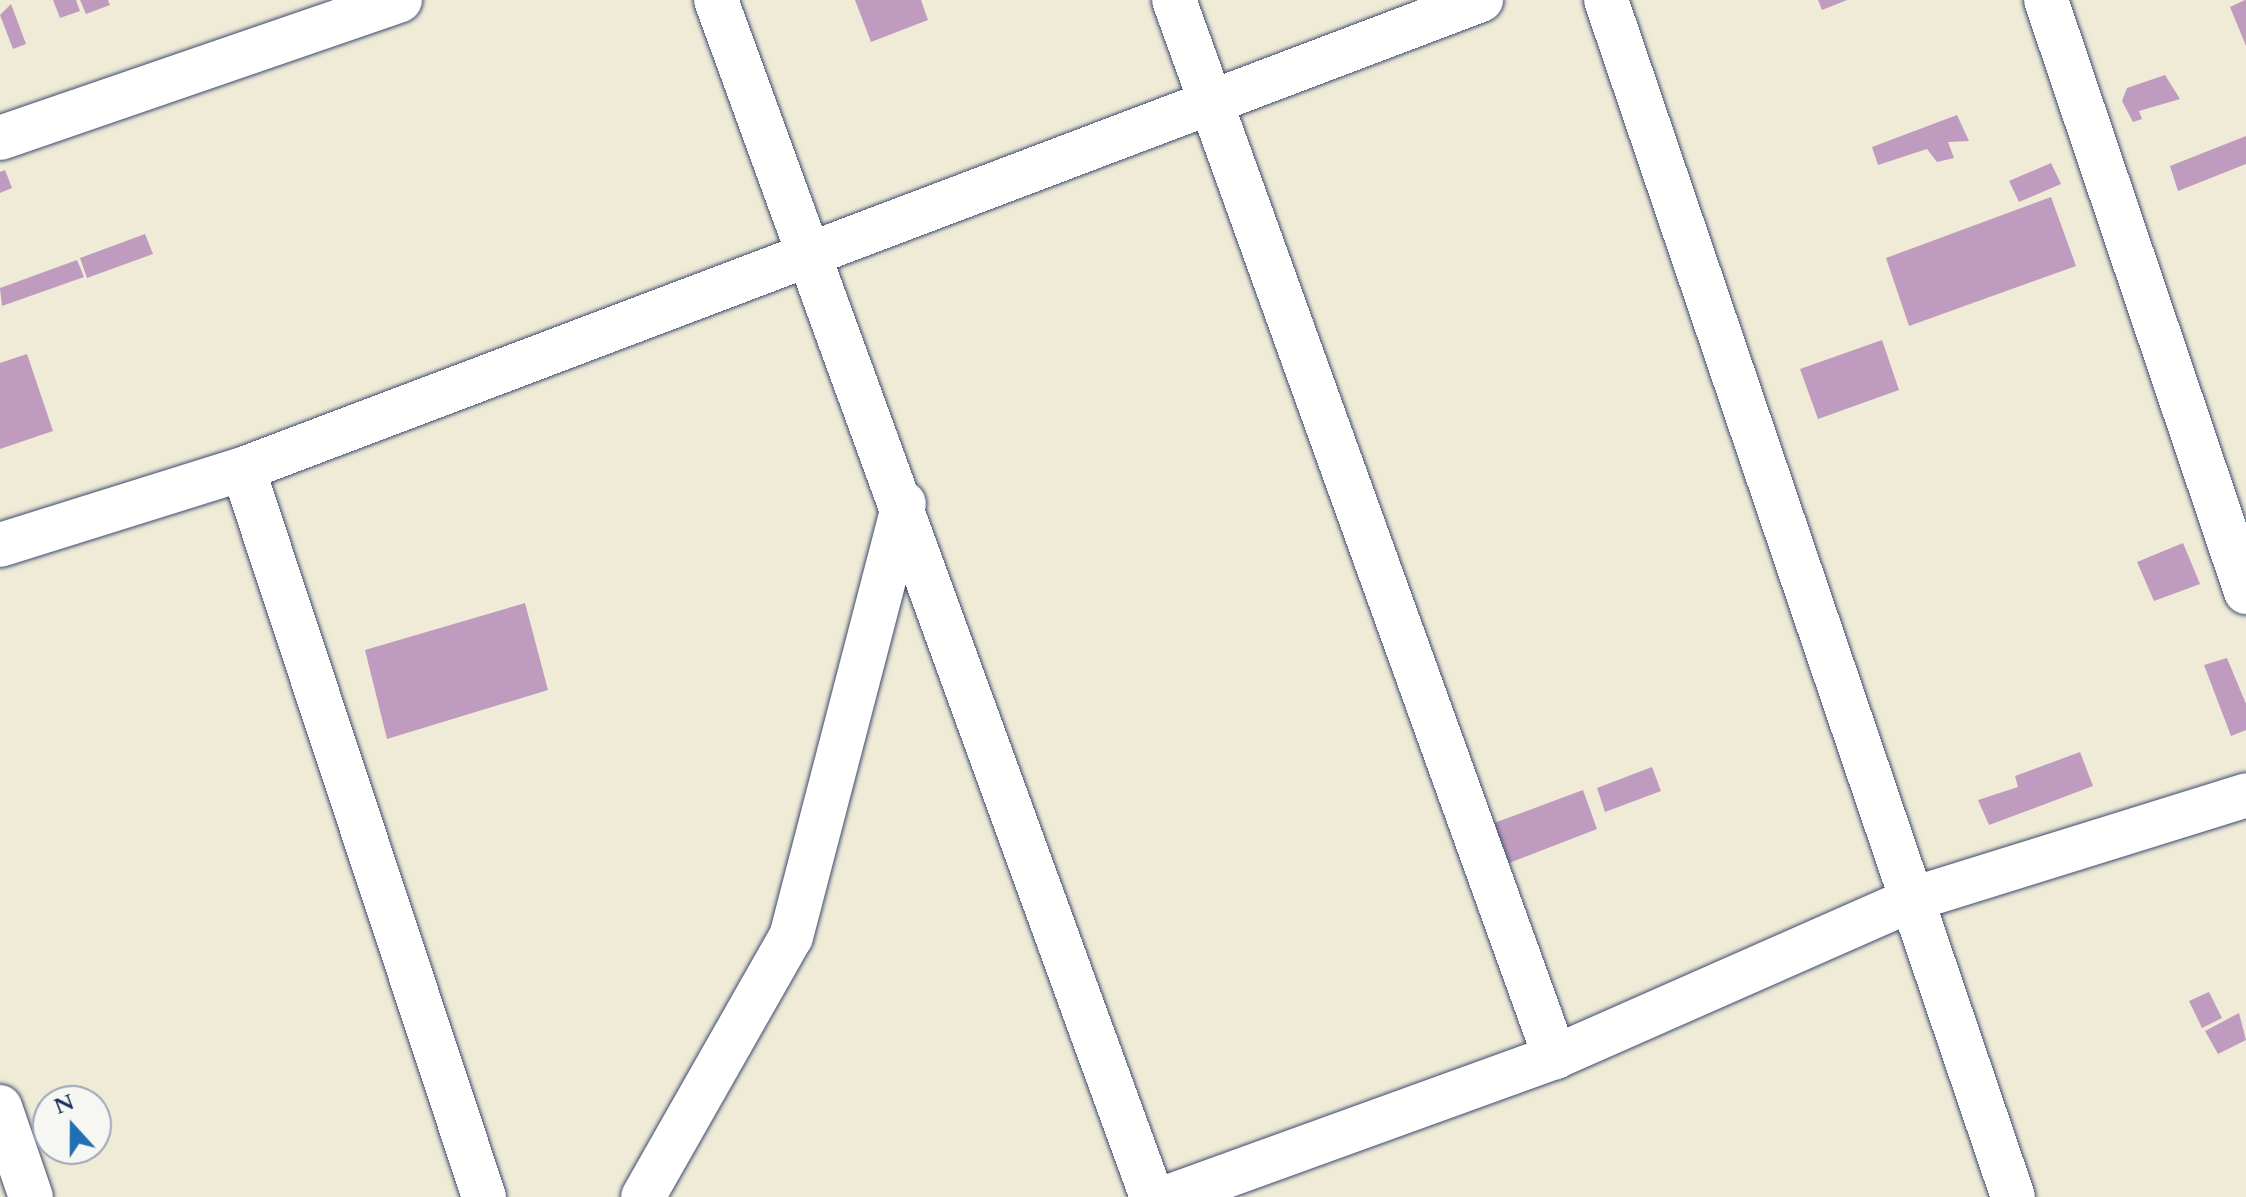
<!DOCTYPE html>
<html>
<head>
<meta charset="utf-8">
<style>
	body { margin:0 }
	#map { position:relative; width:2246px; height:1197px; overflow:hidden; background:#f0ebd7; font-family:Cardo,serif }
	div>[style] { position:absolute }
	.building>* { inset:0; background:#bf9cbf }
	.roads { filter:drop-shadow(0 0 2px #3b4b70) drop-shadow(0 0 2px #3b4b70) }
	.minor>* { height:44px; margin:-22px; padding:0 22px; transform-origin:22px; border-radius:22px; background:#fff }
	span { translate:-50% -50%; white-space:nowrap; text-align:center; line-height:1.15; -webkit-text-stroke:7px #f6f6f2; paint-order:stroke }
	.north { position:absolute; left:32px; top:1085px; width:80px; height:80px; box-sizing:border-box; background:#f6f6f2; border:2px solid #9ea6b7; border-radius:50%; rotate:339deg; font-size:22px; font-weight:700; line-height:32px; text-align:center; color:#1b2f5e }
	.north::after { content:''; display:block; margin:auto; width:28px; height:36px; background:#1f6fb2; clip-path:polygon(50% 0,100% 100%,50% 72%,0 100%) }
</style>
</head>
<body>
<div id="map">
	<div class="building">
		<i style="clip-path:polygon(53px 0,76px 0,80px 11px,60px 18px)"></i>
		<i style="clip-path:polygon(80px 0,108px 0,110px 5px,86px 14px)"></i>
		<i style="clip-path:polygon(855px 0,921px 0,928px 20px,871px 42px)"></i>
		<i style="clip-path:polygon(1818px 0,1847px 0,1822px 10px)"></i>
		<i style="clip-path:polygon(2245px 0,2246px 0,2246px 46px,2230px 7px)"></i>
		<i style="clip-path:polygon(11px 4px,26px 44px,13px 49px,0 15px)"></i>
		<i style="clip-path:polygon(2165px 75px,2180px 99px,2139px 111px,2142px 119px,2133px 122px,2122px 101px,2127px 88px)"></i>
		<i style="clip-path:polygon(1957px 115px,1969px 141px,1948px 142px,1954px 158px,1937px 162px,1927px 149px,1878px 165px,1872px 147px)"></i>
		<i style="clip-path:polygon(2246px 136px,2246px 164px,2178px 191px,2170px 166px)"></i>
		<i style="clip-path:polygon(2051px 163px,2061px 184px,2019px 202px,2009px 181px)"></i>
		<i style="clip-path:polygon(5px 170px,12px 188px,0 193px,0 172px)"></i>
		<i style="clip-path:polygon(2051px 197px,2076px 266px,1909px 326px,1886px 258px)"></i>
		<i style="clip-path:polygon(145px 234px,153px 254px,87px 278px,80px 258px)"></i>
		<i style="clip-path:polygon(77px 260px,84px 277px,2px 306px,0 288px)"></i>
		<i style="clip-path:polygon(1882px 340px,1899px 390px,1818px 419px,1800px 369px)"></i>
		<i style="clip-path:polygon(27px 354px,53px 431px,0 449px,0 363px)"></i>
		<i style="clip-path:polygon(2183px 543px,2200px 584px,2154px 601px,2137px 562px)"></i>
		<i style="clip-path:polygon(525px 603px,548px 690px,387px 739px,365px 650px)"></i>
		<i style="clip-path:polygon(2227px 658px,2246px 704px,2246px 730px,2231px 736px,2204px 665px)"></i>
		<i style="clip-path:polygon(2080px 752px,2093px 786px,1989px 825px,1978px 800px,2018px 787px,2015px 776px)"></i>
		<i style="clip-path:polygon(1652px 767px,1661px 791px,1605px 812px,1597px 788px)"></i>
		<i style="clip-path:polygon(1583px 790px,1597px 829px,1509px 863px,1494px 823px)"></i>
		<i style="clip-path:polygon(2209px 992px,2222px 1018px,2202px 1028px,2189px 1001px)"></i>
		<i style="clip-path:polygon(2239px 1013px,2246px 1040px,2218px 1054px,2205px 1031px)"></i>
	</div>
	<div class="roads">
		<div class="minor">
			<i style="left:716px;top:0;width:1274px;rotate:69.99deg"></i>
			<i style="left:1174px;top:0;width:1124px;rotate:70.18deg"></i>
			<i style="left:1606px;top:0;width:1264px;rotate:71.22deg"></i>
			<i style="left:2046px;top:0;width:625px;rotate:71.33deg"></i>
			<i style="left:0;top:138px;width:423px;rotate:-19deg"></i>
			<i style="left:243px;top:469px;width:767px;rotate:71.68deg"></i>
			<i style="left:0;top:545px;width:255px;rotate:-17.4deg"></i>
			<i style="left:243px;top:469px;width:1324px;rotate:-20.75deg"></i>
			<i style="left:0;top:1107px;width:95px;rotate:71deg"></i>
			<i style="left:643px;top:1197px;width:299px;rotate:-60.4deg"></i>
			<i style="left:791px;top:937px;width:448px;rotate:-75.4deg"></i>
			<i style="left:1168px;top:1197px;width:412px;rotate:-19.9deg"></i>
			<i style="left:1555px;top:1057px;width:391px;rotate:-23.8deg"></i>
			<i style="left:1913px;top:899px;width:349px;rotate:-17.3deg"></i>
		</div>
	</div>
	<div class="north">N</div>
</div>
</body>
</html>
